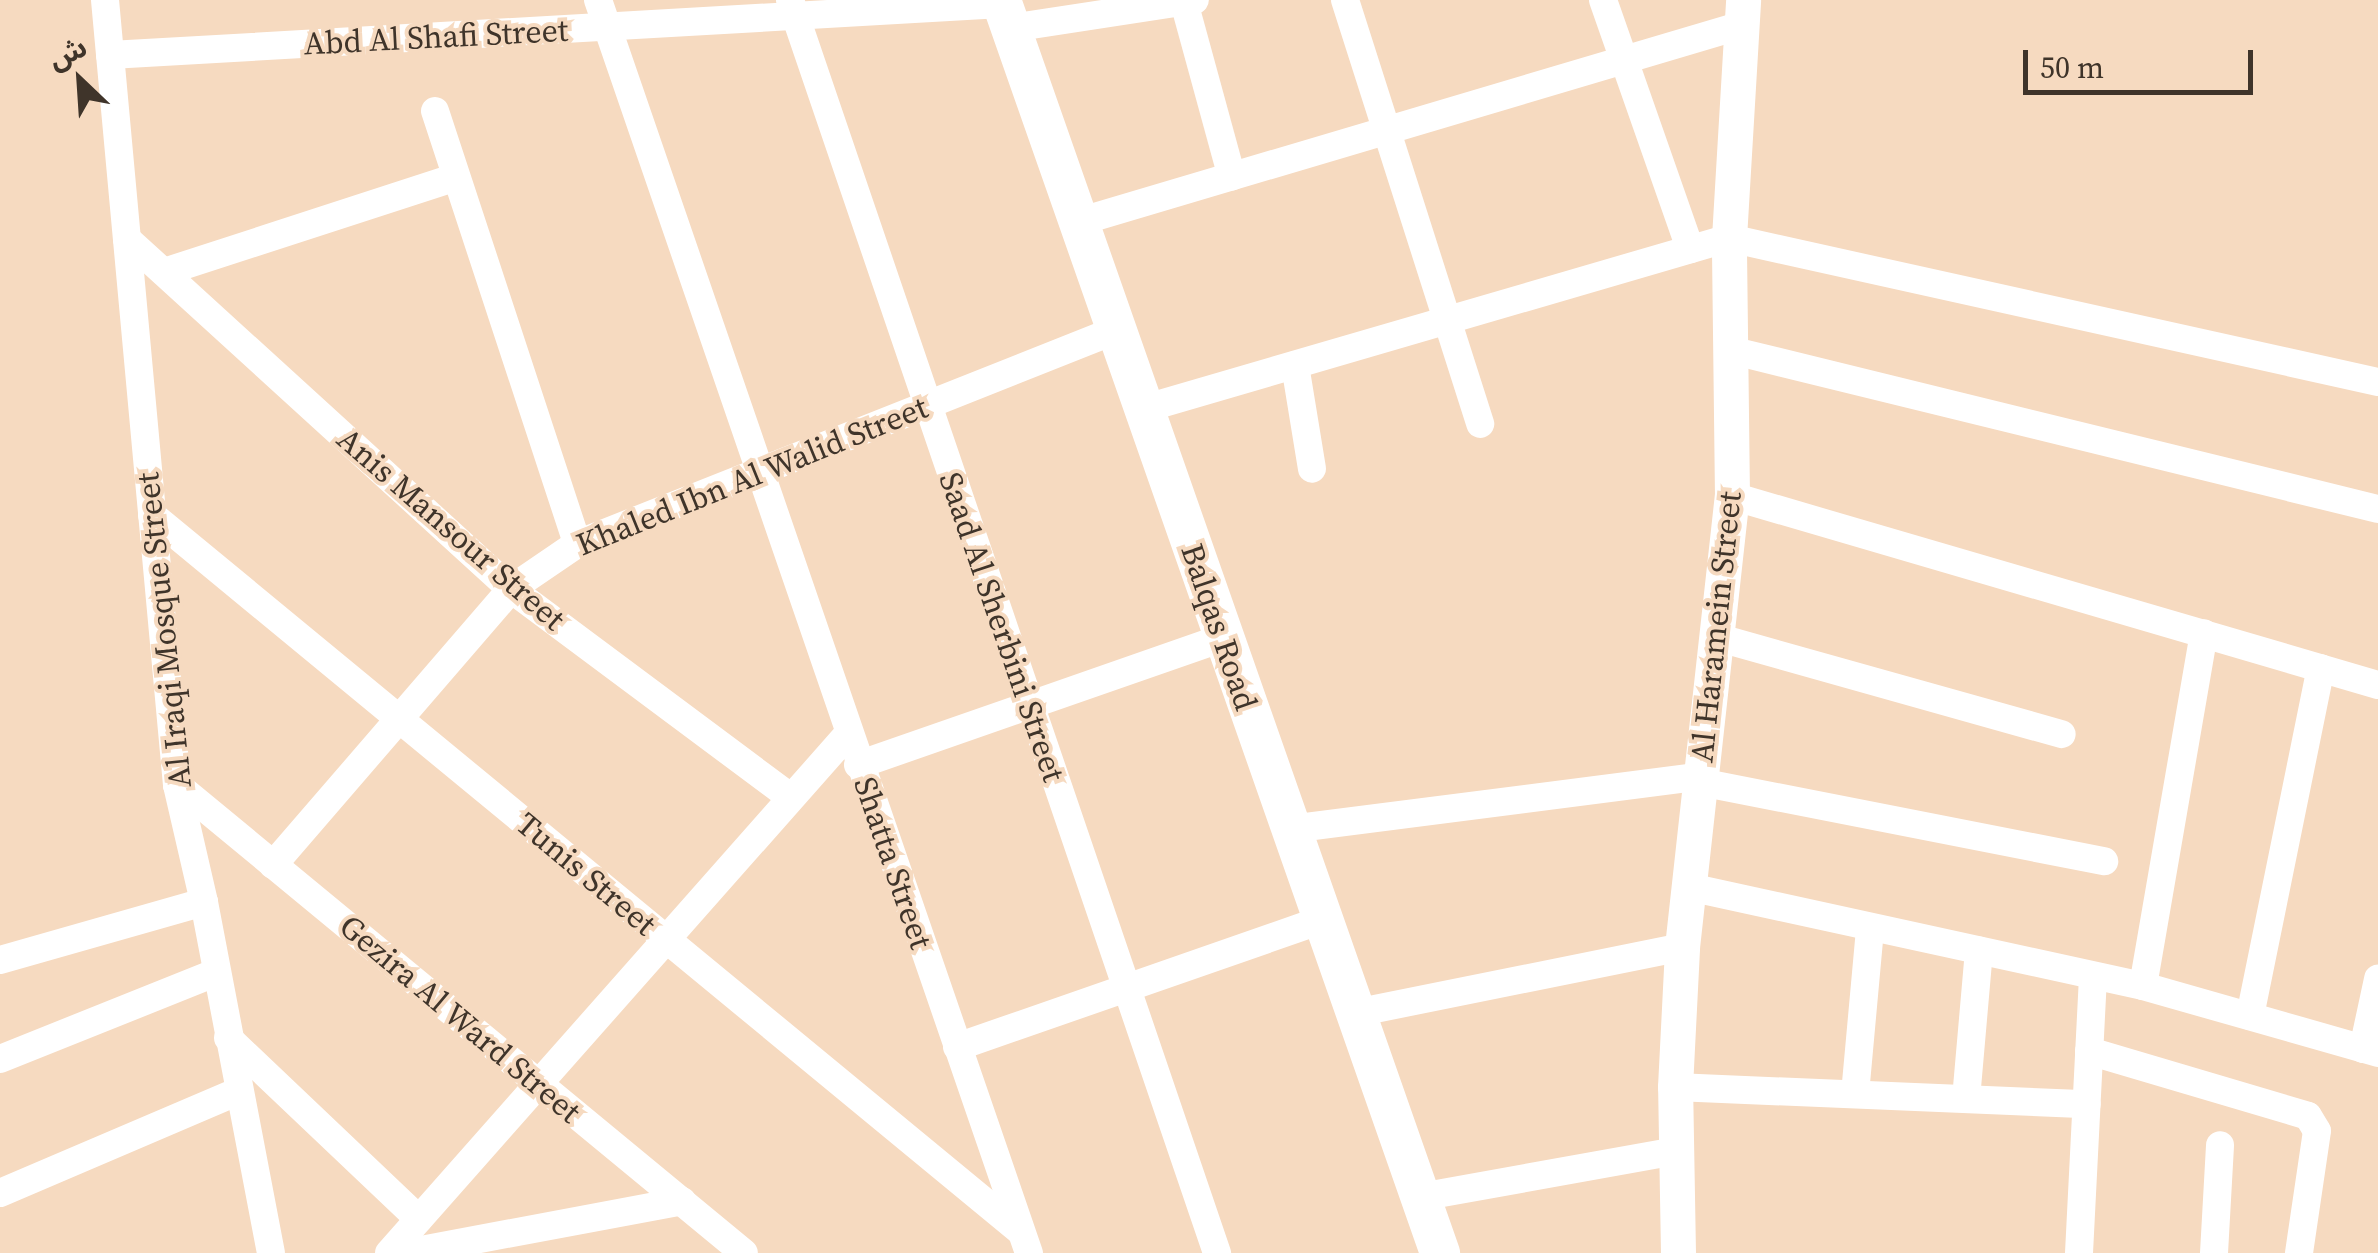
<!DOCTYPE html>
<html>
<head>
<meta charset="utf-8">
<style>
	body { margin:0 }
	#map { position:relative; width:2378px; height:1253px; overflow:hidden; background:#f6dac0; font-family:"Source Serif 4","Noto Sans Arabic",serif }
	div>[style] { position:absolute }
	.minor>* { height:28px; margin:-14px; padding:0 14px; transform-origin:14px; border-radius:14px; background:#fff }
	.tertiary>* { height:35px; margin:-17.5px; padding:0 17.5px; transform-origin:17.5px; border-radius:17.5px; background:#fff }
	.secondary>* { height:40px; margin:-20px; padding:0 20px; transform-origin:20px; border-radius:20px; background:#fff }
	span { translate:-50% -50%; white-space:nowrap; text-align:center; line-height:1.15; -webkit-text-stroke:8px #f6dac0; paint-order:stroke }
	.street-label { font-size:32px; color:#3f342a }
	.north { position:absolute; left:30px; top:30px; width:100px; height:100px; -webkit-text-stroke:8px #f6dac0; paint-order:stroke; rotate:335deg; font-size:28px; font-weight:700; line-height:40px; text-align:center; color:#3f342a }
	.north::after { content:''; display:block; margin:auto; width:35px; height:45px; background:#3f342a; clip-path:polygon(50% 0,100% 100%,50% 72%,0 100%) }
	.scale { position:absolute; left:2023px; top:50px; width:230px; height:45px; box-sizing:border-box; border:5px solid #3f342a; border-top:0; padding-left:12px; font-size:30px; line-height:35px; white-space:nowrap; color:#3f342a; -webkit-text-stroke:8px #f6dac0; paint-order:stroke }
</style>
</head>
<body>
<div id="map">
	<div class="minor">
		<i style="left:105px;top:0;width:788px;rotate:84.76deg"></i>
		<i style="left:177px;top:785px;width:120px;rotate:77deg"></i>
		<i style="left:204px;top:902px;width:357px;rotate:79.2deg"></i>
		<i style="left:598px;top:0;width:1325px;rotate:71.02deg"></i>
		<i style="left:790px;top:0;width:1324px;rotate:71.18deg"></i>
		<i style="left:1345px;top:0;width:445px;rotate:72.3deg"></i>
		<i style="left:1603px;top:0;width:264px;rotate:70.7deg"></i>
		<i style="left:1184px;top:2px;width:181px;rotate:74.7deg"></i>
		<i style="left:1011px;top:28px;width:186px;rotate:-8.7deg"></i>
		<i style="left:110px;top:55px;width:893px;rotate:-3.27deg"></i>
		<i style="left:435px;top:111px;width:456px;rotate:71.8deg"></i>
		<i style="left:1078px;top:222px;width:693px;rotate:-16.52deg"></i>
		<i style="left:127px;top:239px;width:520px;rotate:42.35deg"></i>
		<i style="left:511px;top:589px;width:349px;rotate:36.7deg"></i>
		<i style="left:164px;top:272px;width:307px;rotate:-18deg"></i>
		<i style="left:1730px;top:350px;width:667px;rotate:13.79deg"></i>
		<i style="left:1295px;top:365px;width:105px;rotate:80.7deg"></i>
		<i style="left:1143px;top:409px;width:610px;rotate:-16.27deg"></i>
		<i style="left:1729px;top:238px;width:665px;rotate:12.51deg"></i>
		<i style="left:1732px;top:496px;width:673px;rotate:16.31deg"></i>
		<i style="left:152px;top:515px;width:1124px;rotate:39.51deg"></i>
		<i style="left:1716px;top:637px;width:359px;rotate:15.7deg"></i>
		<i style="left:858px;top:765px;width:386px;rotate:-19.2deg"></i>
		<i style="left:1700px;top:782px;width:412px;rotate:11.1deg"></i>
		<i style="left:177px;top:785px;width:735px;rotate:39.54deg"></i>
		<i style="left:1290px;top:829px;width:414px;rotate:-7.3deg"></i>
		<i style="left:273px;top:865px;width:364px;rotate:-49.2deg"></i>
		<i style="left:511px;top:589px;width:80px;rotate:-34.3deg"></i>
		<i style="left:577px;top:544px;width:580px;rotate:-21.65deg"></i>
		<i style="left:1689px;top:887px;width:465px;rotate:12.3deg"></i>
		<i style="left:2143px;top:986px;width:244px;rotate:15.9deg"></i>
		<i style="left:0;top:960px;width:212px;rotate:-15.9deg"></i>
		<i style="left:2143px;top:986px;width:358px;rotate:-80.2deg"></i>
		<i style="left:1355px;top:1013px;width:334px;rotate:-11.4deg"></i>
		<i style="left:2250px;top:1016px;width:355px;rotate:-78.5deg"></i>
		<i style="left:228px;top:1038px;width:263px;rotate:43.5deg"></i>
		<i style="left:957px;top:1047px;width:386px;rotate:-19.2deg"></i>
		<i style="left:2363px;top:1049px;width:72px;rotate:-77.9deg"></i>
		<i style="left:2089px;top:1051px;width:228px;rotate:16.5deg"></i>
		<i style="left:2308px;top:1116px;width:17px;rotate:59deg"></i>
		<i style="left:2317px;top:1131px;width:123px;rotate:98.4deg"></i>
		<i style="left:0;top:1059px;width:232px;rotate:-21.8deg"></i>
		<i style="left:1675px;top:1087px;width:412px;rotate:2.4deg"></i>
		<i style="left:1855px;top:1094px;width:166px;rotate:-84.8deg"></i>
		<i style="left:1966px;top:1099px;width:149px;rotate:-85deg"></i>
		<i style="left:0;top:1193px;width:260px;rotate:-23.1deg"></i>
		<i style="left:1420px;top:1197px;width:260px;rotate:-10.2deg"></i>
		<i style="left:389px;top:1253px;width:693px;rotate:-48.51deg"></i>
		<i style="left:405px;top:1253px;width:282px;rotate:-10.6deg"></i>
		<i style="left:2079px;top:1253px;width:277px;rotate:-87.1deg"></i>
		<i style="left:2214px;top:1253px;width:108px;rotate:-86.8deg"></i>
	</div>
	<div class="tertiary">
		<i style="left:1678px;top:1253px;width:166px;rotate:-91deg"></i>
		<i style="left:1675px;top:1087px;width:140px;rotate:-87.1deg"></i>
		<i style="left:1682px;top:947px;width:454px;rotate:-83.7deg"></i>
		<i style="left:1732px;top:496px;width:258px;rotate:-90.7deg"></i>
		<i style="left:1729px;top:238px;width:238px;rotate:-86.6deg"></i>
	</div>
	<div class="secondary">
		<i style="left:1001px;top:0;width:1328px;rotate:70.69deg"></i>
	</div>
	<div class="street-label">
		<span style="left:436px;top:37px;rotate:-3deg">Abd Al Shafi Street</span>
		<span style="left:752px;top:476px;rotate:-22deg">Khaled Ibn Al Walid Street</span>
		<span style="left:451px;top:529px;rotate:41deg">Anis Mansour Street</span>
		<span style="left:1002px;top:627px;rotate:71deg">Saad Al Sherbini Street</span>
		<span style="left:1219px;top:627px;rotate:71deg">Balqas Road</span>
		<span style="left:1716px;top:627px;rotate:-84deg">Al Haramein Street</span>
		<span style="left:164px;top:630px;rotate:-96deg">Al Iraqi Mosque Street</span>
		<span style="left:893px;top:863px;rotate:71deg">Shatta Street</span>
		<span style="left:586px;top:874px;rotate:40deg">Tunis Street</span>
		<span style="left:460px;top:1019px;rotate:40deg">Gezira Al Ward Street</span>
	</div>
	<div class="north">ش</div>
	<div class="scale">50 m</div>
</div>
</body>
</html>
